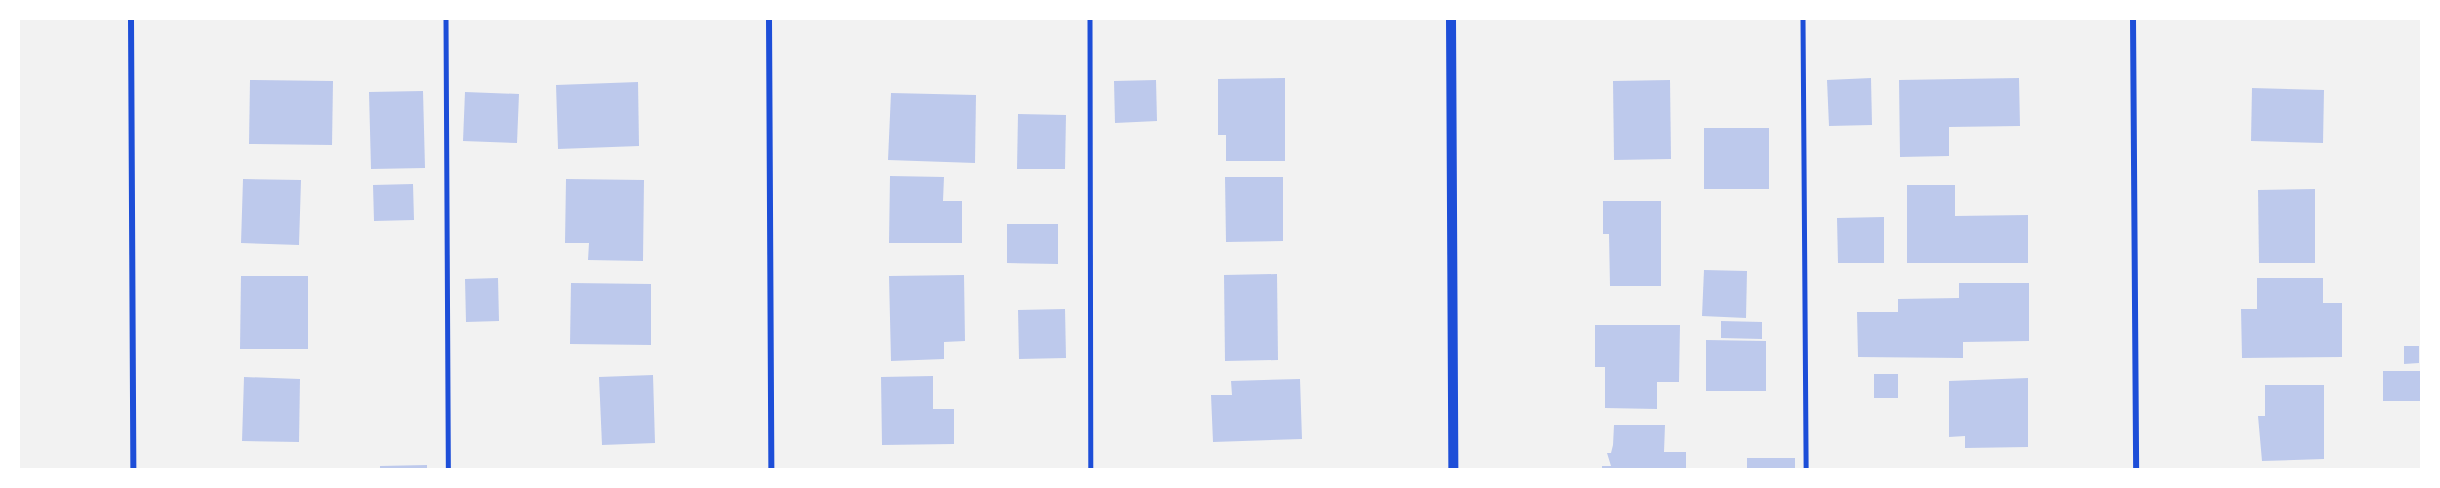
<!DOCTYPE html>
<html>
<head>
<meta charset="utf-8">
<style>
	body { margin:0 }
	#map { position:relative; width:2440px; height:488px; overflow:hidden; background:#f2f2f2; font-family:Signika,sans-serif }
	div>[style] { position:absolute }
	.building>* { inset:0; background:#bdc9ec }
	.service>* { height:4.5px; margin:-2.25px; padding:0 2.25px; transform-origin:2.25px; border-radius:2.25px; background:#1d4ed8 }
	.minor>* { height:6px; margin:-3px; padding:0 3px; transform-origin:3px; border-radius:3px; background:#1d4ed8 }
	.tertiary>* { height:10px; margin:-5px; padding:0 5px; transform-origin:5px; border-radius:5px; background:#1d4ed8 }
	span { translate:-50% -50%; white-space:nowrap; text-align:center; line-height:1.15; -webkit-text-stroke:4.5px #fff; paint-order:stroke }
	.frame { position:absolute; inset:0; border:20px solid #fff; pointer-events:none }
</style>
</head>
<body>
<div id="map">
	<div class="building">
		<i style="clip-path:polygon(1285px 78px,1285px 161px,1226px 161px,1226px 135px,1218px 135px,1218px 79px)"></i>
		<i style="clip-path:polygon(1871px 78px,1872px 125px,1829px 126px,1827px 80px)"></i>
		<i style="clip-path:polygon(2019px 78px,2020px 126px,1949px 127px,1949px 156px,1900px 157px,1899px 80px)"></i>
		<i style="clip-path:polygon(250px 80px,333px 81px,332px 145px,249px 144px)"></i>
		<i style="clip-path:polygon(1156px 80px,1157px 121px,1115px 123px,1114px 81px)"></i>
		<i style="clip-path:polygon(1670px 80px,1671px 159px,1614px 160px,1613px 81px)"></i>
		<i style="clip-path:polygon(638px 82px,639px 146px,558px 149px,556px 85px)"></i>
		<i style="clip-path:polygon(2252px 88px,2324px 90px,2323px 143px,2251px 141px)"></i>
		<i style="clip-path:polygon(423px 91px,425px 168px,371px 169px,369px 92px)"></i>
		<i style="clip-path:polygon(465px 92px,519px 94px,517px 143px,463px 141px)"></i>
		<i style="clip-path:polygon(891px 93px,976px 95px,975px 163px,888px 160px)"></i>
		<i style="clip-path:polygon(1018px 114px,1066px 115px,1065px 169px,1017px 169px)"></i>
		<i style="clip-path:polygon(1704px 128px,1769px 128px,1769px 189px,1704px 189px)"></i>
		<i style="clip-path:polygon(890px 176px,944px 177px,943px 201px,962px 201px,962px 243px,889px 243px)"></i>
		<i style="clip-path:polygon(1225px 177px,1283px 177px,1283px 241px,1226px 242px)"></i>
		<i style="clip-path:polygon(243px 179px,301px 180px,299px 245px,241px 243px)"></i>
		<i style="clip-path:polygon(566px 179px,644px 180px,643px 261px,588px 260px,589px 243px,565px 243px)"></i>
		<i style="clip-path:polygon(413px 184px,414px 220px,374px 221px,373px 185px)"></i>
		<i style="clip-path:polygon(1907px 185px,1955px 185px,1955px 216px,2028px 215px,2028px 263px,1907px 263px)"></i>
		<i style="clip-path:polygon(2315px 189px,2315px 263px,2259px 263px,2258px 190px)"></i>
		<i style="clip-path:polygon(1603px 201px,1661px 201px,1661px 286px,1610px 286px,1609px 234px,1603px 234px)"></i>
		<i style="clip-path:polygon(1884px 217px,1884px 263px,1838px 263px,1837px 218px)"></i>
		<i style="clip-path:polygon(1007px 224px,1058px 224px,1058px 264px,1007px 263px)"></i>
		<i style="clip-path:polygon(1704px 270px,1747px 271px,1746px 318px,1702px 316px)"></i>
		<i style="clip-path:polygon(1277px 274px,1278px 360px,1225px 361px,1224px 275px)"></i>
		<i style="clip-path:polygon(964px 275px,965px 341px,944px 342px,944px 359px,891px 361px,889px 276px)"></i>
		<i style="clip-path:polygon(241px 276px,308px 276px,308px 349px,240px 349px)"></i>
		<i style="clip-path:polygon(498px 278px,499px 321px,466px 322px,465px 279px)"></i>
		<i style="clip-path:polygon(2257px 278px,2323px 278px,2323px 303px,2342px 303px,2342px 357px,2242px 358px,2241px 309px,2257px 309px)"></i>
		<i style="clip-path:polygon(571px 283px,651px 284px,651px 345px,570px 344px)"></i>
		<i style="clip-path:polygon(1959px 283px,2029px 283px,2029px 341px,1963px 342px,1963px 358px,1858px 357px,1857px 312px,1898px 312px,1898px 299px,1959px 298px)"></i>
		<i style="clip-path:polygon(1065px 309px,1066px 358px,1019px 359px,1018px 310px)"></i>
		<i style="clip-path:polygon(1721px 321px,1762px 322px,1762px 339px,1721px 338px)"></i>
		<i style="clip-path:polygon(1595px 325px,1680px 325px,1679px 382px,1657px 382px,1657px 409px,1605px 408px,1605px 367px,1595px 367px)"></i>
		<i style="clip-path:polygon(1706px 340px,1766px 341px,1766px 391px,1706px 391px)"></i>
		<i style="clip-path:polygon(2404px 346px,2419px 346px,2419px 363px,2404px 364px)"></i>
		<i style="clip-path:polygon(2383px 371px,2422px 371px,2422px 401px,2383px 401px)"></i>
		<i style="clip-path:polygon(1874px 374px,1898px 374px,1898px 398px,1874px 398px)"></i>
		<i style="clip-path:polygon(653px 375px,655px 443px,602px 445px,599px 377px)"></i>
		<i style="clip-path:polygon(933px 376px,933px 409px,954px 409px,954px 444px,882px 445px,881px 377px)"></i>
		<i style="clip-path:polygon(244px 377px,300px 379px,299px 442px,242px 441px)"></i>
		<i style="clip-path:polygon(2028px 378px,2028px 447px,1965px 448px,1965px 436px,1949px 437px,1949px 381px)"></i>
		<i style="clip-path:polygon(1300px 379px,1302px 439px,1213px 442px,1211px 395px,1232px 395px,1231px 381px)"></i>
		<i style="clip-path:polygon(2265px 385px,2324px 385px,2324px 459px,2262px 461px,2258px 416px,2265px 416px)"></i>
		<i style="clip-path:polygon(1614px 425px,1665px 425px,1664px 452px,1686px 452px,1686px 470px,1602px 470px,1602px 466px,1611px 466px,1607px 453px,1611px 453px,1613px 445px)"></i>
		<i style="clip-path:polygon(1747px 458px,1795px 458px,1795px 470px,1747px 470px)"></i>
		<i style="clip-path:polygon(427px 465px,427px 470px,380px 470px,380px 466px)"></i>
	</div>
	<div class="service">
		<i style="left:446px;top:18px;width:452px;rotate:89.7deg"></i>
		<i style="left:1090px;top:18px;width:452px;rotate:89.9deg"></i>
		<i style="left:1803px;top:18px;width:452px;rotate:89.6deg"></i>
	</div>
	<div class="minor">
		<i style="left:131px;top:18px;width:452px;rotate:89.7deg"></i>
		<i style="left:769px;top:18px;width:452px;rotate:89.7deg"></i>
		<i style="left:2133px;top:18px;width:452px;rotate:89.6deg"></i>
	</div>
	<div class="tertiary">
		<i style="left:1451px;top:18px;width:452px;rotate:89.7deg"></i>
	</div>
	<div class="frame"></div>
</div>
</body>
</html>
